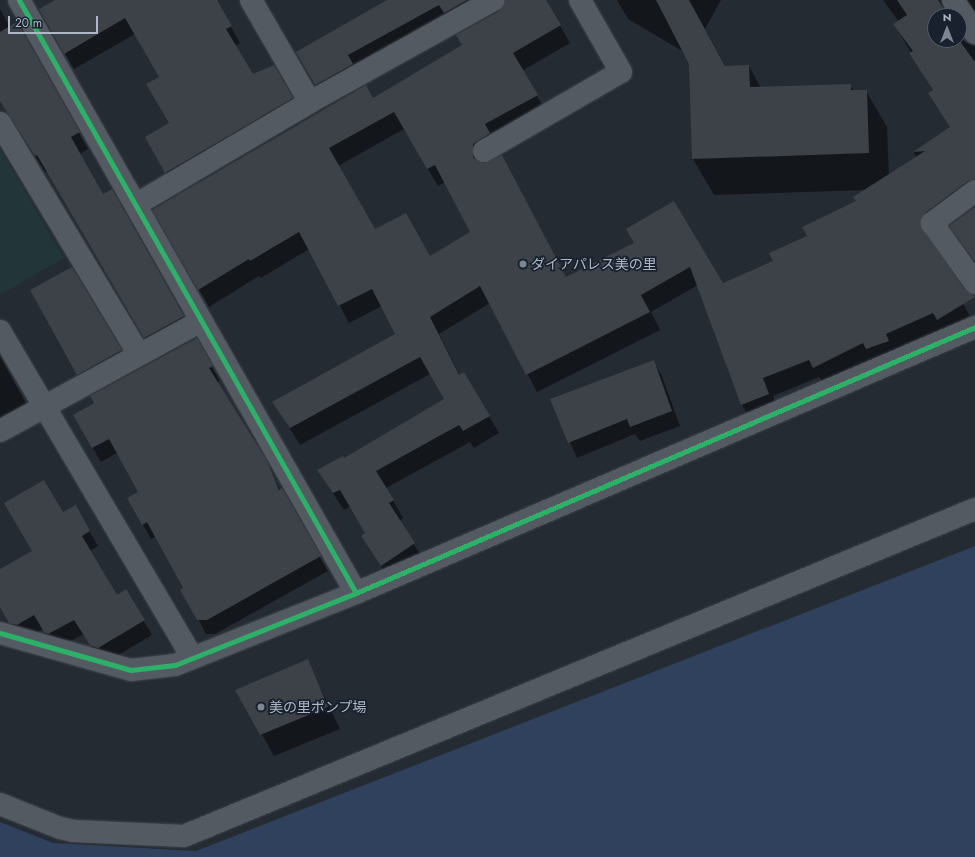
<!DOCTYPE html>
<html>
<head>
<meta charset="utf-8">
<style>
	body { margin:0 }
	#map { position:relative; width:975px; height:857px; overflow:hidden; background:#252b33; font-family:Jost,"Noto Sans JP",sans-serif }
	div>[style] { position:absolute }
	.green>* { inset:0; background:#223539 }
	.water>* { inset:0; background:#2f415c }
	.shadow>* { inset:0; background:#0007 }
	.building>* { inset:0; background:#3d4249 }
	.roads { filter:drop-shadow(0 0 1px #41464c) drop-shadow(0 0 1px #41464c) }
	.minor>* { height:22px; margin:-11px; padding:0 11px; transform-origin:11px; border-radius:11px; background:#545a62 }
	.cycleway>* { height:5px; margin:-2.5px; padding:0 2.5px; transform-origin:2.5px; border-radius:2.5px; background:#2db169 }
	.dots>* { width:11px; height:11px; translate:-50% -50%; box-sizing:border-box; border:2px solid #19212e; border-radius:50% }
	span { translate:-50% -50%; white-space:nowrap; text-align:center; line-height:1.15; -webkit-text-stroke:3.5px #19212e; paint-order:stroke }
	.poi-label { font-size:14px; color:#adb7c6 }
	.left { translate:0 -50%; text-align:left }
	.north { position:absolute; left:927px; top:8px; width:40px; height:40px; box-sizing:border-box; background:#19212e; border:1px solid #545d6b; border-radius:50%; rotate:0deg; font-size:11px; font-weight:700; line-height:16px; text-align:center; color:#adb7c6 }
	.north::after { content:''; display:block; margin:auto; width:14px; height:18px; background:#7d8693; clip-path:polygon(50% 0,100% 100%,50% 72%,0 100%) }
	.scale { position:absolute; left:8px; top:16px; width:90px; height:18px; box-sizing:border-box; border:2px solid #adb7c6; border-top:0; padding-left:5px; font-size:12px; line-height:14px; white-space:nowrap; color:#adb7c6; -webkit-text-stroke:3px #19212e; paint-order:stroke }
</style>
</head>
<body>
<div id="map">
	<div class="green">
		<i style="clip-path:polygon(0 149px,64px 258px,0 295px)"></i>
	</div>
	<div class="water">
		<i style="clip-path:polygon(975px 546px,975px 857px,0 857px,0 822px,53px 843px,196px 851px)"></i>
	</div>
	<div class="shadow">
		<i style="clip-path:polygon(56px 0,216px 0,240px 43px,235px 46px,253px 76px,273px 66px,302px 114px,175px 189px,166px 172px,171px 124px,160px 77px,135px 34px,74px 69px,40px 10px)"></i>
		<i style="clip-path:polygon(evenodd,389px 0,545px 0,570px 43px,522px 71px,547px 113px,487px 158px,483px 165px,566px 278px,635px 244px,627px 229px,722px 285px,774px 262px,857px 201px,866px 190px,714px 195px,693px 159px,690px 64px,684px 52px,628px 19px,617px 0,721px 0,705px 29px,726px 67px,749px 66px,761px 88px,850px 85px,854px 91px,866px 91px,887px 127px,889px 175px,917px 158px,914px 152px,951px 128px,940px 110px,933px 91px,895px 25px,899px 22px,883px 0,975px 0,975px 11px,963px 5px,951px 16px,935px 16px,935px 40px,959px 40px,959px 33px,964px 41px,975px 46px,975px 202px,930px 235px,931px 245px,973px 322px,824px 384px,819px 377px,773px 396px,779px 412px,752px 422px,742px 405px,698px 285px,651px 312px,660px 330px,537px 392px,490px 303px,439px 334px,460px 376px,464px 373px,499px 433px,474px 448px,470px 442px,386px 488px,403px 518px,399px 521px,424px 560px,391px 582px,362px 536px,367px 534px,351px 506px,344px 510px,318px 470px,344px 460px,446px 400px,430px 374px,300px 445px,274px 402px,396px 335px,382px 306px,349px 323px,309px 249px,261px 278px,259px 276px,209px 307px,154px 210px,372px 99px,463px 46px,457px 35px,505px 7px,505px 4px,325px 102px,297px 53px,389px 0,404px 129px,438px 186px,445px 182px,471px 232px,430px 257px,374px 230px,338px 166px,404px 129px)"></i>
		<i style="clip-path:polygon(0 9px,10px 27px,17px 23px,88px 149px,80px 154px,103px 195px,112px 191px,193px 333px,154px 354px,47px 171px,45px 172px,0 100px)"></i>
		<i style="clip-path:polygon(975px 207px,975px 263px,951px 226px)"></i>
		<i style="clip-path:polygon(71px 268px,128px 364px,86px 387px,31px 291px)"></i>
		<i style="clip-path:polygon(196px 339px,220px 381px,217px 382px,328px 571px,215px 634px,206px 634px,156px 536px,151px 539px,143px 525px,139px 493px,117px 453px,101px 462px,74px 415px)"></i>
		<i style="clip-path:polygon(0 356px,32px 414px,0 433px)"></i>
		<i style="clip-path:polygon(653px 361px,662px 376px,680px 426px,640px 441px,635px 434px,577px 458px,551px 399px)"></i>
		<i style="clip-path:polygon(75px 506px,98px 546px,90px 551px,117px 596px,126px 591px,152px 635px,107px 662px,100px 660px,84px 634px,57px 648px,53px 647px,43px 629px,26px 639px,20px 638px,0 604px,0 570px,33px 551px,63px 513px)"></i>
		<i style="clip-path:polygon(307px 660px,340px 729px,274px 756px,237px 690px)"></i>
	</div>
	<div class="building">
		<i style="clip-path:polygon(55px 0,217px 0,232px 26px,226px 29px,253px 74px,274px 65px,293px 98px,165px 173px,145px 137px,169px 123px,146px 84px,159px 77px,125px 18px,64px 54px,39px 9px)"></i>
		<i style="clip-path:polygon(387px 0,467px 0,444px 13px,439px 5px,348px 55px,353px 64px,315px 85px,296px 52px)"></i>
		<i style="clip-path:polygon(evenodd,505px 0,546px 0,561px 25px,513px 53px,538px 95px,485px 124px,490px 133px,473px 144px,473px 158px,484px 163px,502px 155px,566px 277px,634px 243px,626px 229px,674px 201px,723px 283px,773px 261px,769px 253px,807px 236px,802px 227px,856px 201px,853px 197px,925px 151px,913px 152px,950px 127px,928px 93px,933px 90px,909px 53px,913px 51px,893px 24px,907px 15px,897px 0,938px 0,949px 16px,935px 16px,935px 40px,959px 40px,959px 32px,963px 37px,959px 40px,975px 62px,975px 179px,968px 181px,925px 213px,920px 225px,965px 290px,975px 297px,937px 320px,933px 313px,886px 334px,889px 341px,866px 349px,863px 343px,813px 368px,809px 360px,763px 378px,769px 394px,741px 405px,690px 267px,641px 295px,650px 312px,526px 375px,480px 286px,430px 317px,459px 375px,464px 372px,490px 416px,463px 431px,459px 425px,376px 471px,394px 500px,389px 503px,415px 543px,381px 566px,361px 536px,365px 533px,340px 490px,333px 493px,317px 470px,343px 456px,344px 458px,444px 399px,420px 357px,290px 428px,272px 402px,395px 334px,372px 289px,338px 306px,299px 232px,250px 261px,249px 259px,198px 290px,152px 210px,366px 85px,373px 98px,462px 45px,456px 35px,499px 11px,505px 0,394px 112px,427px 169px,435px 165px,470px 232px,430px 256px,406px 213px,375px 229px,329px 148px,394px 112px)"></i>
		<i style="clip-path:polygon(656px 0,689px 0,725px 66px,749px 65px,750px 87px,851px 84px,851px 90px,867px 90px,869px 153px,692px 159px,689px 64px)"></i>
		<i style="clip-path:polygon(17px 22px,80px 132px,71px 137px,103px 194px,112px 189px,184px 316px,144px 338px,37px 155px,35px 156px,0 101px,0 32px)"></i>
		<i style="clip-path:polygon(975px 207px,975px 262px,949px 226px)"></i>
		<i style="clip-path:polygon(72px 267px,122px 350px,77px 375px,30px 290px)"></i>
		<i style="clip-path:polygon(197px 338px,213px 366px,209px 368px,266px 459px,279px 490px,282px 488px,321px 556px,207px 620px,197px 620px,180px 590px,183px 588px,147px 522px,142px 525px,127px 498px,138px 492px,109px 439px,92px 448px,73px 415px,94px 403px,90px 396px)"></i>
		<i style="clip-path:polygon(654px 360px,672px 411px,630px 427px,627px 419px,568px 443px,550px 399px)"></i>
		<i style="clip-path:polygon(44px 480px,63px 512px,76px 505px,90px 531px,82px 536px,117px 595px,126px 589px,145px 620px,98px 648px,90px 645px,74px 620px,48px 634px,44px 632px,34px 615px,17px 625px,9px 623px,0 607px,0 569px,32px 551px,4px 503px)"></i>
		<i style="clip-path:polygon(308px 659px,328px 707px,260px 735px,235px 690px)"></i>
	</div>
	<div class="roads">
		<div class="minor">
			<i style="left:19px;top:0;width:682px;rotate:60.39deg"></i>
			<i style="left:251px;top:0;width:118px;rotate:60deg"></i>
			<i style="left:953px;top:0;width:40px;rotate:56deg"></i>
			<i style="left:0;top:123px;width:268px;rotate:59deg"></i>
			<i style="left:484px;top:151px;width:158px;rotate:-30deg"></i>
			<i style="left:621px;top:72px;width:83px;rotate:-119.7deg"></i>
			<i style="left:975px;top:191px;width:54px;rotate:143.3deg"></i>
			<i style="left:932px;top:223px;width:74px;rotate:54.4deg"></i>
			<i style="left:137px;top:204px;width:201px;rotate:-30.5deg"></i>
			<i style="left:310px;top:102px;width:210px;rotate:-29.1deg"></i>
			<i style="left:0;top:331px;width:378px;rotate:59.5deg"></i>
			<i style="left:0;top:431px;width:229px;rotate:-28.7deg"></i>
			<i style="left:0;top:633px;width:136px;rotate:15.8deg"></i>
			<i style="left:131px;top:670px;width:44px;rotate:-6.5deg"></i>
			<i style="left:175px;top:665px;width:195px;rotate:-21.7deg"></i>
			<i style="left:356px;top:593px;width:674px;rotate:-23.25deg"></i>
			<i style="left:0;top:804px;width:65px;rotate:21.8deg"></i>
			<i style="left:60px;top:828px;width:14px;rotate:12deg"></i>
			<i style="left:74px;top:831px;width:110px;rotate:2.6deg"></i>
			<i style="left:184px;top:836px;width:856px;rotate:-22.46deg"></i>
		</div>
	</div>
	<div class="cycleway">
		<i style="left:19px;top:0;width:682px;rotate:60.39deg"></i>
		<i style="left:0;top:633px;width:136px;rotate:15.8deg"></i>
		<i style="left:131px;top:670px;width:44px;rotate:-6.5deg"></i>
		<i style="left:175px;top:665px;width:195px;rotate:-21.7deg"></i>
		<i style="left:356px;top:593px;width:674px;rotate:-23.25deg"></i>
	</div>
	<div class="dots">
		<i style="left:523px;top:264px;background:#7d8693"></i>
		<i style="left:261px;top:707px;background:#7d8693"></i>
	</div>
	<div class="poi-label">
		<span class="left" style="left:531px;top:264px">ダイアパレス美の里</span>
		<span class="left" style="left:269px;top:707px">美の里ポンプ場</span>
	</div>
	<div class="north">N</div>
	<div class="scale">20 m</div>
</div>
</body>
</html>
